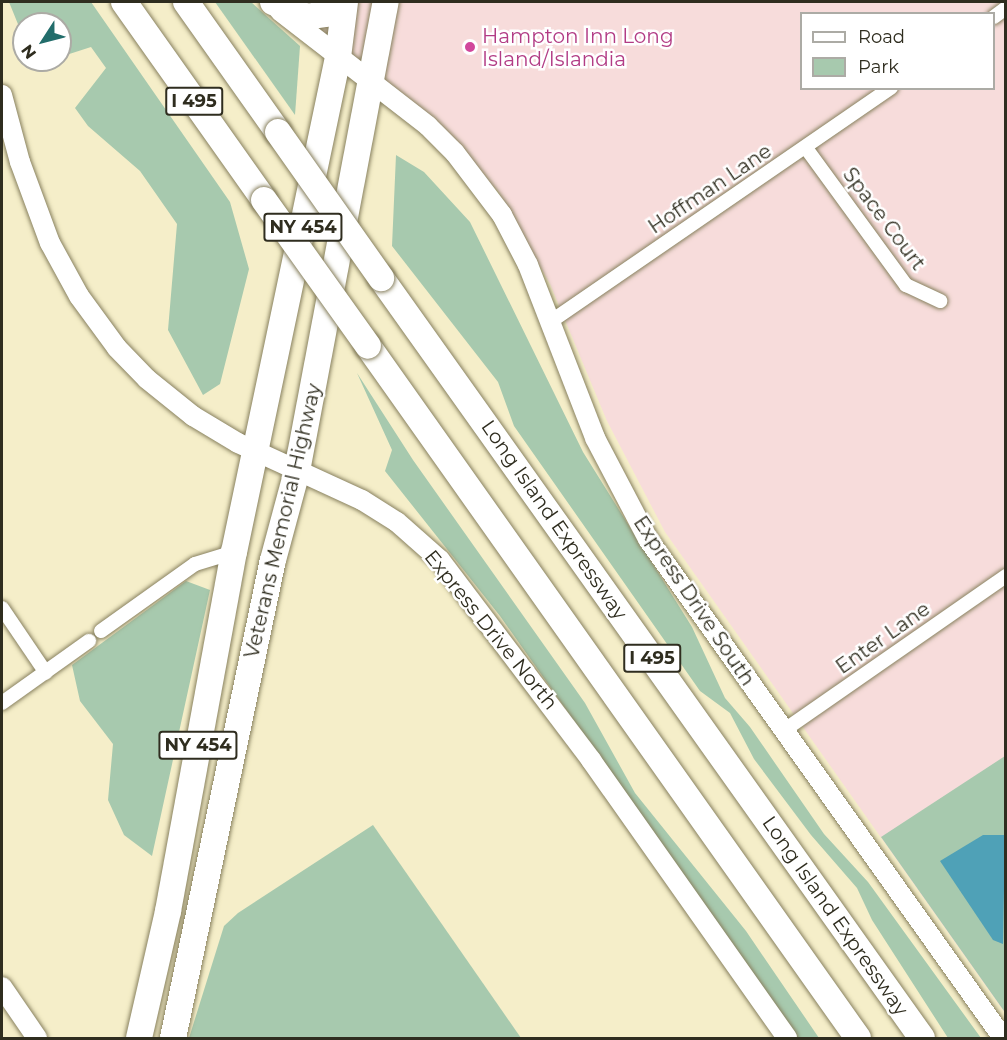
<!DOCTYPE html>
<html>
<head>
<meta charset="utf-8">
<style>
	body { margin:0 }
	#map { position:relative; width:1007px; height:1040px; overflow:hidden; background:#f5eec9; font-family:Montserrat,sans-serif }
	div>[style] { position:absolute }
	.industrial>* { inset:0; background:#f7dcdb }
	.green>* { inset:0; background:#a7c9ae }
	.water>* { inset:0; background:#4fa1b7 }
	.roads { filter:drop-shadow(0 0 2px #88815f) drop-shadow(0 0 2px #88815f) }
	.street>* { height:14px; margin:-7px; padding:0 7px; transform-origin:7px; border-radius:7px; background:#fff }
	.secondary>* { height:20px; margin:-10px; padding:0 10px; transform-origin:10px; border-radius:10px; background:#fff }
	.highway>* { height:26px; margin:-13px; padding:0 13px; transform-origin:13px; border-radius:13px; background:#fff }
	.bridges { filter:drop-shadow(0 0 2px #88815f) drop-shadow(0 0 2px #88815f) }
	.highway-bridge>* { height:26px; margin:-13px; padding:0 13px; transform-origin:13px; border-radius:13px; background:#fff }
	.dots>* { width:16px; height:16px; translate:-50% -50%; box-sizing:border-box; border:3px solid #fff; border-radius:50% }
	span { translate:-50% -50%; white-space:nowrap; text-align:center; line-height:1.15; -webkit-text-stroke:5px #fff; paint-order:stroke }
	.shield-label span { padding:2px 4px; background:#fff; border:2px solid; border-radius:4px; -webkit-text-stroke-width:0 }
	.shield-label { font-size:18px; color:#2f2d1f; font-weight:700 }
	.hotel-label { font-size:20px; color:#b23c85 }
	.left { translate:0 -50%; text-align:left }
	.street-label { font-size:20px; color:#2f2d1f }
	.frame { position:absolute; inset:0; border:3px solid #2f2d1f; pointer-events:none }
	.legend { position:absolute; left:800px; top:12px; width:195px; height:78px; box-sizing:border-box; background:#fff; border:2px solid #acaba5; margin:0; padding:8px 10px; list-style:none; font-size:18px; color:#2f2d1f }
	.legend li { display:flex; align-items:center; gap:12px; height:30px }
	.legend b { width:30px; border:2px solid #acaba5 }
	.north { position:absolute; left:12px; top:12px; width:60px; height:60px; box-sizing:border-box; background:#fff; border:2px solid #acaba5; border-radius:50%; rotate:234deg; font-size:16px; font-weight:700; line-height:24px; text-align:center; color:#2f2d1f }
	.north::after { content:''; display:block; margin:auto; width:21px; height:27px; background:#226d6b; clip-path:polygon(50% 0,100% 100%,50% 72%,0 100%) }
</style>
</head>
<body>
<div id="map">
	<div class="industrial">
		<i style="clip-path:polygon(evenodd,323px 2px,1005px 2px,1005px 1013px,665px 532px,607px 421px,550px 284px,498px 191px,430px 125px,319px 34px,323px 2px,802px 14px,994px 14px,994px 88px,802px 88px,802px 14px)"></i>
	</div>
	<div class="green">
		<i style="clip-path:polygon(9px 2px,91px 2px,230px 202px,249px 269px,220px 384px,203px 395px,168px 330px,177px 224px,140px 171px,88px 126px,75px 108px,106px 68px,91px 47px,60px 57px,60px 24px,24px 24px,24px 39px)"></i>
		<i style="clip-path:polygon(215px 2px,251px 2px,300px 46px,295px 115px)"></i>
		<i style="clip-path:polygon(396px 155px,424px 172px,470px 222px,583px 452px,692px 627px,725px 698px,750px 727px,824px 834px,868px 882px,981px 1038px,948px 1038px,872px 920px,857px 888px,811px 835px,754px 759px,730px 713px,700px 691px,514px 426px,498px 382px,392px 246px)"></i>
		<i style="clip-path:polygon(357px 373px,413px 460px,585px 703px,635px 793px,746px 931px,819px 1038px,798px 1038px,500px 616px,385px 471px,392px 450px)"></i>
		<i style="clip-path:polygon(186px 581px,210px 590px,152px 856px,124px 835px,108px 800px,113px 744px,80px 701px,72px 665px)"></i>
		<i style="clip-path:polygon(1005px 756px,1006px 1009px,1004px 1011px,881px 837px)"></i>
		<i style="clip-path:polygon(373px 825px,521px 1038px,189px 1038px,224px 926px,238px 913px)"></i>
	</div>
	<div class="water">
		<i style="clip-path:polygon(983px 835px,1005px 835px,1003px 944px,993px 940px,940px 861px)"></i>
	</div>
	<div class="roads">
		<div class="street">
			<i style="left:994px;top:17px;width:15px;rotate:-37deg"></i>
			<i style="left:806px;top:148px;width:170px;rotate:53.9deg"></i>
			<i style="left:906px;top:285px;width:38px;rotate:25deg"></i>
			<i style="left:550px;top:322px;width:414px;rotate:-34.5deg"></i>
			<i style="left:2px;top:608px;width:78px;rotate:55.9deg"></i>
			<i style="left:101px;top:631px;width:115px;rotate:-35.5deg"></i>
			<i style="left:195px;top:564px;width:41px;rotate:-17.1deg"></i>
			<i style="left:2px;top:703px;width:107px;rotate:-35.5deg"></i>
			<i style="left:783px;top:731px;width:272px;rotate:-34.8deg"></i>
		</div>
		<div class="secondary">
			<i style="left:280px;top:11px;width:187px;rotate:37.8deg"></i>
			<i style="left:428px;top:126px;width:38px;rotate:45deg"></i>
			<i style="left:455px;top:153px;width:78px;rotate:52.8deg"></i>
			<i style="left:502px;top:215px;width:56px;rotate:62.5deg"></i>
			<i style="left:528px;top:265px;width:186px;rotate:68.8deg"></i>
			<i style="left:595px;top:438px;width:114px;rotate:62.3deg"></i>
			<i style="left:648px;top:539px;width:612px;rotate:54.57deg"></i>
			<i style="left:2px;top:95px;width:69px;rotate:75deg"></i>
			<i style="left:20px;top:162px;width:86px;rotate:69.7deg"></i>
			<i style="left:50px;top:243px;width:60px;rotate:61.3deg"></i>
			<i style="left:79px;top:296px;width:64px;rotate:53.8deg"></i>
			<i style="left:117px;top:348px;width:43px;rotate:45.9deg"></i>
			<i style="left:147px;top:379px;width:59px;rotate:38.8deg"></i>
			<i style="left:193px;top:416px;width:52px;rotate:31deg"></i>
			<i style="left:238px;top:443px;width:136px;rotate:24.7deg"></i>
			<i style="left:362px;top:500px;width:41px;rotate:32.2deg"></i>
			<i style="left:397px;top:522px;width:57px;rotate:41.5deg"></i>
			<i style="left:440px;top:560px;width:251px;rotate:52.9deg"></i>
			<i style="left:591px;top:760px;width:340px;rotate:54.8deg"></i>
			<i style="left:2px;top:987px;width:62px;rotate:55.5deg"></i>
		</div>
		<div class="highway">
			<i style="left:124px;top:2px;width:242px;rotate:54.7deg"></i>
			<i style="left:186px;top:2px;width:159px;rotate:54.7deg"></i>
			<i style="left:273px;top:2px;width:36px;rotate:24deg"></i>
			<i style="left:306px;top:17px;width:20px;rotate:-9deg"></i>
			<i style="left:326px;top:14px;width:18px;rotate:-41deg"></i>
			<i style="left:381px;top:278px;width:933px;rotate:54.56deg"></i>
			<i style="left:368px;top:346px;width:848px;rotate:54.7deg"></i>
			<i style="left:139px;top:1038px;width:130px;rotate:-77.1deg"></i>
			<i style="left:168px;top:911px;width:365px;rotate:-79.6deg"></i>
			<i style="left:234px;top:552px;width:506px;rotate:-78.13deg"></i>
			<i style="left:338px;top:57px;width:55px;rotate:-82.7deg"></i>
			<i style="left:173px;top:1038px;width:488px;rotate:-78.2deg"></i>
			<i style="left:273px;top:560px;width:92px;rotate:-74.9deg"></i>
			<i style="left:297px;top:471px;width:477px;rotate:-79.3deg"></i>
		</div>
	</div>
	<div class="bridges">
		<div class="highway-bridge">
			<i style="left:278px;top:132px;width:179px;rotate:54.8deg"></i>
			<i style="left:264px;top:200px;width:179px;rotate:54.5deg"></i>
		</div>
	</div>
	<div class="dots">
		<i style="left:470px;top:47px;background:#d1479c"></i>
	</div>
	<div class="shield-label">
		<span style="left:194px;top:101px">I 495</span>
		<span style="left:303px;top:227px">NY 454</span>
		<span style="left:652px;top:658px">I 495</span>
		<span style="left:198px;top:745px">NY 454</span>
	</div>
	<div class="hotel-label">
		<span class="left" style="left:482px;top:48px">Hampton Inn Long<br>Island/Islandia</span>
	</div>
	<div class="street-label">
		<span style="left:710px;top:189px;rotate:-34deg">Hoffman Lane</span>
		<span style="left:884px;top:219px;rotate:53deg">Space Court</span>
		<span style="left:554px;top:520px;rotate:55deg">Long Island Expressway</span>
		<span style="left:283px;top:521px;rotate:-77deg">Veterans Memorial Highway</span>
		<span style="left:694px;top:601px;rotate:56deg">Express Drive South</span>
		<span style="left:491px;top:630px;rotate:51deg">Express Drive North</span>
		<span style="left:883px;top:638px;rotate:-35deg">Enter Lane</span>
		<span style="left:835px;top:916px;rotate:55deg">Long Island Expressway</span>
	</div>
	<div class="frame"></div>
	<ul class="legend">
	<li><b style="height:8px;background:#fff"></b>Road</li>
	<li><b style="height:16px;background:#a7c9ae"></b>Park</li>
	</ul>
	<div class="north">N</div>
</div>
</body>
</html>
